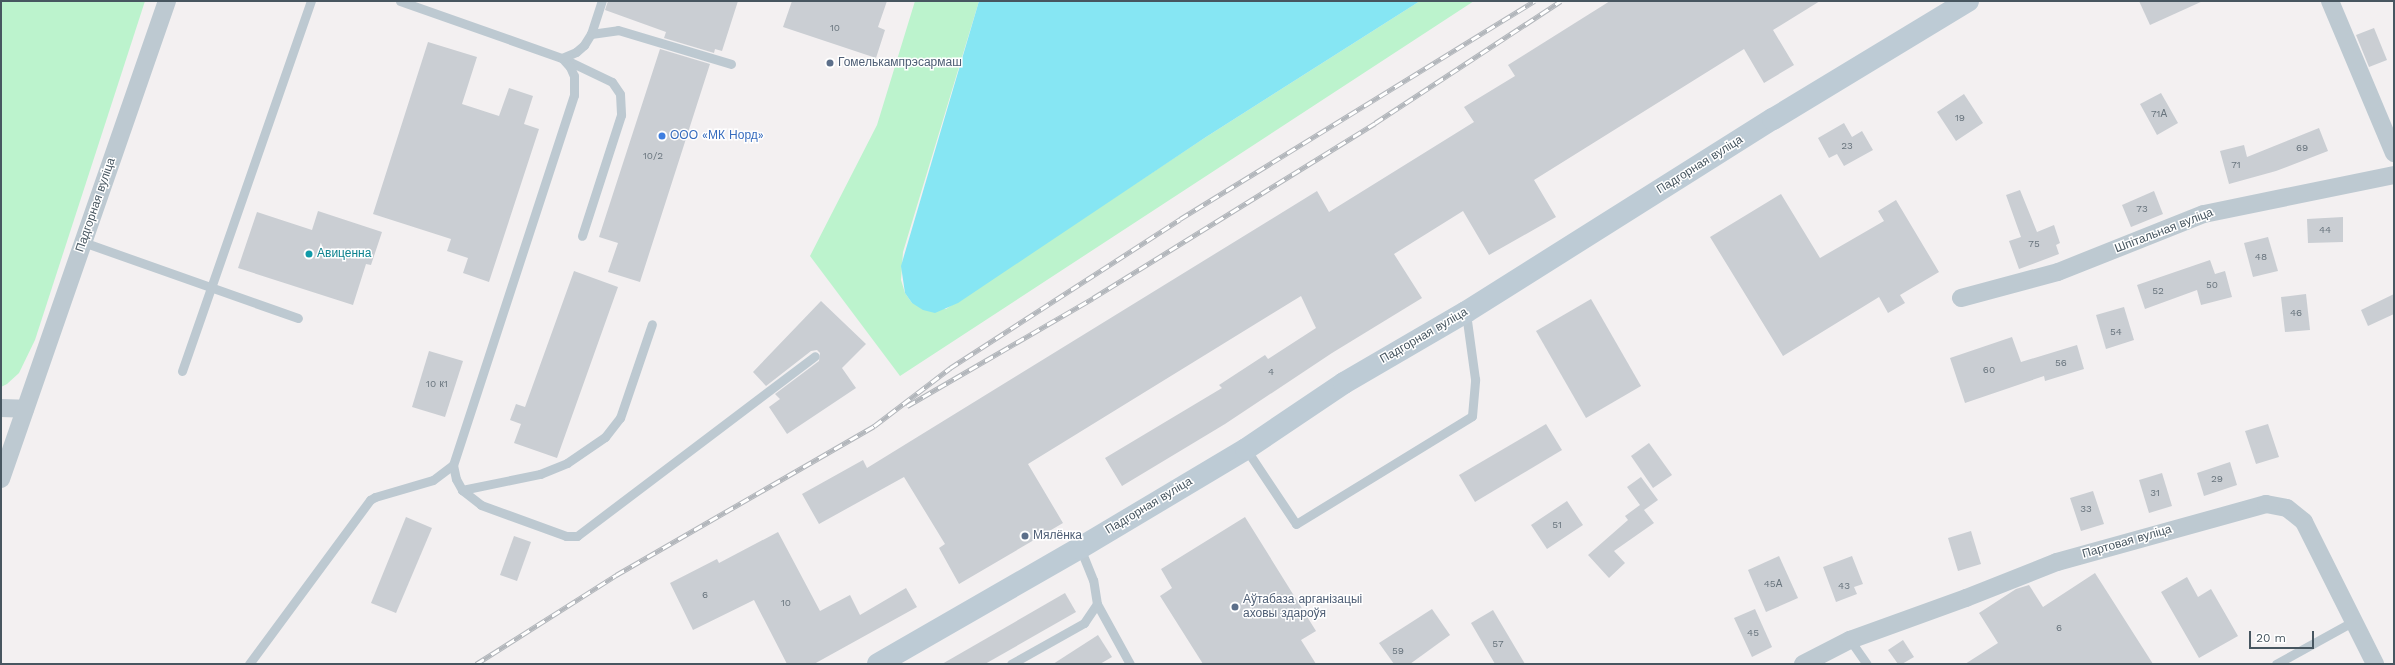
<!DOCTYPE html>
<html>
<head>
<meta charset="utf-8">
<style>
	body { margin:0 }
	#map { position:relative; width:2395px; height:665px; overflow:hidden; background:#f3f0f1; font-family:"Work Sans",sans-serif }
	div>[style] { position:absolute }
	.green>* { inset:0; background:#bcf3cd }
	.water>* { inset:0; background:#86e6f3 }
	.building>* { inset:0; background:#caced3 }
	.lane>* { height:9px; margin:-4.5px; padding:0 4.5px; transform-origin:4.5px; border-radius:4.5px; background:#bdc9d1 }
	.street>* { height:18px; margin:-9px; padding:0 9px; transform-origin:9px; border-radius:9px; background:#bdc9d1 }
	.secondary>* { height:22px; margin:-11px; padding:0 11px; transform-origin:11px; border-radius:11px; background:#bdcbd5 }
	.rail>* { height:4.5px; margin-top:-2.25px; transform-origin:0; background:repeating-linear-gradient(90deg,#fff 0 9px,#b2b6bb 0 18px); box-sizing:border-box; border-block:1px solid #b2b6bb }
	.dots>* { width:11px; height:11px; translate:-50% -50%; box-sizing:border-box; border:2px solid #fff; border-radius:50% }
	span { translate:-50% -50%; white-space:nowrap; text-align:center; line-height:1.15; -webkit-text-stroke:3px #fff; paint-order:stroke }
	.number-label { font-size:10px; color:#68747d }
	.number-label span { -webkit-text-stroke-width:0 }
	.service-label { font-size:12px; color:#4e5e75 }
	.left { translate:0 -50%; text-align:left }
	.shop-label { font-size:12px; color:#366cbe }
	.street-label { font-size:12px; color:#475660 }
	.culture-label { font-size:12px; color:#0d838f }
	.frame { position:absolute; inset:0; border:2px solid #475660; pointer-events:none }
	.scale { position:absolute; left:2249px; top:631px; width:65px; height:18px; box-sizing:border-box; border:2px solid #475660; border-top:0; padding-left:5px; font-size:12px; line-height:14px; white-space:nowrap; color:#475660; -webkit-text-stroke:3px #fff; paint-order:stroke }
</style>
</head>
<body>
<div id="map">
	<div class="green">
		<i style="clip-path:polygon(1px 1px,145px 1px,35px 340px,19px 373px,7px 384px,1px 387px)"></i>
		<i style="clip-path:polygon(915px 1px,979px 1px,903px 252px,901px 280px,905px 293px,912px 303px,946px 309px,1206px 137px,1420px 1px,1474px 1px,900px 376px,810px 256px,877px 125px)"></i>
	</div>
	<div class="water">
		<i style="clip-path:polygon(979px 1px,1420px 1px,1206px 137px,958px 303px,935px 313px,923px 310px,912px 303px,905px 293px,901px 266px)"></i>
	</div>
	<div class="building">
		<i style="clip-path:polygon(608px 1px,738px 1px,722px 51px,715px 49px,714px 53px,664px 38px,666px 32px,605px 10px)"></i>
		<i style="clip-path:polygon(792px 1px,887px 1px,878px 27px,885px 30px,876px 58px,783px 27px)"></i>
		<i style="clip-path:polygon(1610px 1px,1820px 1px,1773px 30px,1794px 65px,1764px 83px,1744px 49px,1534px 180px,1556px 217px,1489px 255px,1463px 211px,1394px 254px,1422px 298px,1332px 353px,1225px 424px,1122px 486px,1105px 458px,1222px 388px,1219px 385px,1265px 355px,1268px 359px,1316px 328px,1301px 296px,1028px 464px,1063px 523px,959px 584px,939px 548px,945px 544px,904px 477px,819px 524px,802px 494px,863px 460px,867px 468px,1317px 191px,1329px 212px,1474px 122px,1464px 107px,1515px 76px,1508px 65px)"></i>
		<i style="clip-path:polygon(2139px 1px,2203px 1px,2150px 25px)"></i>
		<i style="clip-path:polygon(2374px 28px,2387px 60px,2369px 67px,2356px 35px)"></i>
		<i style="clip-path:polygon(428px 42px,477px 57px,462px 104px,499px 116px,509px 88px,533px 96px,524px 124px,539px 129px,489px 282px,463px 273px,468px 258px,447px 251px,451px 239px,373px 214px)"></i>
		<i style="clip-path:polygon(660px 49px,710px 64px,640px 282px,608px 272px,618px 243px,599px 237px)"></i>
		<i style="clip-path:polygon(2161px 93px,2178px 123px,2157px 135px,2140px 104px)"></i>
		<i style="clip-path:polygon(1964px 94px,1983px 123px,1956px 141px,1937px 112px)"></i>
		<i style="clip-path:polygon(1844px 123px,1852px 137px,1862px 131px,1873px 150px,1844px 166px,1837px 154px,1829px 158px,1818px 138px)"></i>
		<i style="clip-path:polygon(2319px 128px,2328px 151px,2276px 171px,2229px 184px,2220px 151px,2244px 145px,2247px 157px)"></i>
		<i style="clip-path:polygon(2020px 190px,2037px 232px,2054px 225px,2060px 243px,2056px 245px,2059px 254px,2019px 269px,2009px 241px,2021px 237px,2006px 195px)"></i>
		<i style="clip-path:polygon(2154px 191px,2163px 214px,2131px 227px,2122px 205px)"></i>
		<i style="clip-path:polygon(1781px 194px,1820px 258px,1884px 221px,1878px 211px,1896px 200px,1939px 272px,1900px 295px,1905px 303px,1888px 313px,1879px 297px,1783px 356px,1710px 237px)"></i>
		<i style="clip-path:polygon(318px 211px,382px 232px,371px 265px,366px 264px,353px 305px,238px 268px,257px 212px,312px 230px)"></i>
		<i style="clip-path:polygon(2343px 217px,2343px 242px,2308px 243px,2307px 219px)"></i>
		<i style="clip-path:polygon(2268px 237px,2278px 271px,2253px 277px,2244px 243px)"></i>
		<i style="clip-path:polygon(2210px 260px,2215px 274px,2225px 271px,2232px 297px,2201px 305px,2197px 290px,2145px 309px,2137px 285px)"></i>
		<i style="clip-path:polygon(574px 271px,618px 287px,557px 458px,514px 443px,521px 424px,510px 420px,516px 404px,525px 407px)"></i>
		<i style="clip-path:polygon(2306px 294px,2310px 330px,2285px 332px,2281px 297px)"></i>
		<i style="clip-path:polygon(2394px 294px,2394px 314px,2368px 326px,2361px 310px)"></i>
		<i style="clip-path:polygon(1591px 299px,1641px 386px,1586px 418px,1536px 331px)"></i>
		<i style="clip-path:polygon(821px 301px,866px 344px,842px 368px,856px 388px,787px 434px,769px 407px,780px 399px,775px 394px,819px 361px,820px 353px,817px 350px,811px 351px,766px 386px,753px 372px)"></i>
		<i style="clip-path:polygon(2124px 307px,2134px 340px,2106px 349px,2096px 315px)"></i>
		<i style="clip-path:polygon(2012px 337px,2021px 362px,2077px 345px,2084px 369px,2045px 381px,2044px 376px,1965px 403px,1950px 358px)"></i>
		<i style="clip-path:polygon(429px 351px,463px 361px,445px 417px,412px 407px)"></i>
		<i style="clip-path:polygon(1546px 424px,1562px 450px,1475px 502px,1459px 475px)"></i>
		<i style="clip-path:polygon(2268px 424px,2279px 457px,2256px 464px,2245px 431px)"></i>
		<i style="clip-path:polygon(1649px 443px,1672px 475px,1653px 488px,1631px 456px)"></i>
		<i style="clip-path:polygon(2230px 462px,2237px 485px,2204px 496px,2197px 473px)"></i>
		<i style="clip-path:polygon(2162px 473px,2172px 506px,2149px 513px,2139px 480px)"></i>
		<i style="clip-path:polygon(1641px 477px,1658px 500px,1644px 510px,1654px 523px,1614px 551px,1625px 563px,1609px 578px,1588px 555px,1628px 520px,1625px 516px,1640px 505px,1627px 487px)"></i>
		<i style="clip-path:polygon(2093px 491px,2104px 524px,2081px 531px,2070px 498px)"></i>
		<i style="clip-path:polygon(1567px 501px,1583px 525px,1547px 549px,1531px 525px)"></i>
		<i style="clip-path:polygon(406px 517px,432px 528px,396px 613px,371px 603px)"></i>
		<i style="clip-path:polygon(1245px 517px,1316px 631px,1301px 640px,1316px 664px,1203px 664px,1160px 596px,1172px 588px,1161px 569px)"></i>
		<i style="clip-path:polygon(1971px 531px,1981px 564px,1958px 571px,1948px 538px)"></i>
		<i style="clip-path:polygon(778px 532px,820px 611px,850px 595px,860px 615px,906px 588px,917px 607px,814px 664px,787px 664px,754px 600px,693px 630px,670px 583px,717px 559px,719px 563px)"></i>
		<i style="clip-path:polygon(514px 536px,531px 542px,517px 581px,500px 575px)"></i>
		<i style="clip-path:polygon(1779px 556px,1798px 598px,1766px 612px,1748px 570px)"></i>
		<i style="clip-path:polygon(1852px 556px,1863px 584px,1854px 587px,1857px 594px,1836px 602px,1823px 567px)"></i>
		<i style="clip-path:polygon(2095px 573px,2153px 664px,1965px 664px,1998px 643px,1979px 613px,2016px 589px,2029px 585px,2043px 607px)"></i>
		<i style="clip-path:polygon(2187px 577px,2198px 597px,2211px 589px,2238px 636px,2199px 658px,2161px 592px)"></i>
		<i style="clip-path:polygon(1065px 593px,1076px 612px,985px 664px,942px 664px)"></i>
		<i style="clip-path:polygon(1432px 609px,1450px 635px,1410px 664px,1394px 664px,1379px 643px)"></i>
		<i style="clip-path:polygon(1755px 609px,1772px 647px,1752px 657px,1734px 618px)"></i>
		<i style="clip-path:polygon(1493px 610px,1525px 664px,1495px 664px,1471px 623px)"></i>
		<i style="clip-path:polygon(1098px 635px,1112px 657px,1100px 664px,1053px 664px)"></i>
		<i style="clip-path:polygon(1903px 640px,1914px 657px,1902px 664px,1898px 664px,1888px 650px)"></i>
	</div>
	<div class="lane">
		<i style="left:400px;top:1px;width:172px;rotate:19.4deg"></i>
		<i style="left:562px;top:58px;width:55px;rotate:25.6deg"></i>
		<i style="left:612px;top:82px;width:14px;rotate:56deg"></i>
		<i style="left:620px;top:94px;width:21px;rotate:87deg"></i>
		<i style="left:621px;top:115px;width:127px;rotate:107.9deg"></i>
		<i style="left:591px;top:34px;width:27px;rotate:-8deg"></i>
		<i style="left:618px;top:30px;width:118px;rotate:16.7deg"></i>
		<i style="left:562px;top:58px;width:12px;rotate:48deg"></i>
		<i style="left:570px;top:67px;width:10px;rotate:66deg"></i>
		<i style="left:574px;top:76px;width:19px;rotate:90deg"></i>
		<i style="left:574px;top:95px;width:389px;rotate:108.1deg"></i>
		<i style="left:453px;top:465px;width:14px;rotate:78deg"></i>
		<i style="left:456px;top:479px;width:13px;rotate:61deg"></i>
		<i style="left:462px;top:490px;width:24px;rotate:38deg"></i>
		<i style="left:481px;top:505px;width:90px;rotate:20deg"></i>
		<i style="left:566px;top:536px;width:11px"></i>
		<i style="left:577px;top:536px;width:298px;rotate:-37.1deg"></i>
		<i style="left:562px;top:58px;width:15px;rotate:-23deg"></i>
		<i style="left:576px;top:52px;width:11px;rotate:-41deg"></i>
		<i style="left:584px;top:45px;width:13px;rotate:-58deg"></i>
		<i style="left:591px;top:34px;width:35px;rotate:-72deg"></i>
		<i style="left:83px;top:242px;width:228px;rotate:19.5deg"></i>
		<i style="left:182px;top:371px;width:392px;rotate:-70.8deg"></i>
		<i style="left:1246px;top:449px;width:90px;rotate:56.3deg"></i>
		<i style="left:1296px;top:524px;width:206px;rotate:-31.5deg"></i>
		<i style="left:1472px;top:416px;width:37px;rotate:-85deg"></i>
		<i style="left:1475px;top:379px;width:67px;rotate:-97.8deg"></i>
		<i style="left:462px;top:490px;width:80px;rotate:-11.6deg"></i>
		<i style="left:540px;top:474px;width:29px;rotate:-22deg"></i>
		<i style="left:567px;top:463px;width:46px;rotate:-34.4deg"></i>
		<i style="left:605px;top:437px;width:24px;rotate:-52deg"></i>
		<i style="left:620px;top:418px;width:99px;rotate:-71.2deg"></i>
		<i style="left:1097px;top:604px;width:68px;rotate:61.2deg"></i>
		<i style="left:1850px;top:640px;width:29px;rotate:55deg"></i>
		<i style="left:249px;top:664px;width:204px;rotate:-53.6deg"></i>
		<i style="left:370px;top:500px;width:6px;rotate:-31deg"></i>
		<i style="left:375px;top:497px;width:60px;rotate:-16.3deg"></i>
		<i style="left:433px;top:480px;width:25px;rotate:-37deg"></i>
		<i style="left:1011px;top:664px;width:84px;rotate:-29.3deg"></i>
		<i style="left:1084px;top:623px;width:23px;rotate:-56deg"></i>
		<i style="left:1097px;top:604px;width:24px;rotate:-99deg"></i>
		<i style="left:1093px;top:580px;width:35px;rotate:-112deg"></i>
		<i style="left:2276px;top:664px;width:89px;rotate:-28.9deg"></i>
	</div>
	<div class="street">
		<i style="left:2330px;top:1px;width:165px;rotate:67.2deg"></i>
		<i style="left:1961px;top:298px;width:100px;rotate:-15deg"></i>
		<i style="left:2058px;top:272px;width:157px;rotate:-21.7deg"></i>
		<i style="left:2204px;top:214px;width:194px;rotate:-11.6deg"></i>
		<i style="left:1px;top:408px;width:24px;rotate:2deg"></i>
		<i style="left:1px;top:479px;width:506px;rotate:-70.85deg"></i>
		<i style="left:1803px;top:664px;width:53px;rotate:-27.1deg"></i>
		<i style="left:1850px;top:640px;width:123px;rotate:-19.9deg"></i>
		<i style="left:1966px;top:598px;width:98px;rotate:-21.6deg"></i>
		<i style="left:2057px;top:562px;width:217px;rotate:-15.5deg"></i>
		<i style="left:2266px;top:504px;width:21px;rotate:11deg"></i>
		<i style="left:2287px;top:508px;width:22px;rotate:39deg"></i>
		<i style="left:2304px;top:522px;width:159px;rotate:63.4deg"></i>
	</div>
	<div class="secondary">
		<i style="left:878px;top:664px;width:233px;rotate:-29.9deg"></i>
		<i style="left:1080px;top:548px;width:193px;rotate:-30.8deg"></i>
		<i style="left:1246px;top:449px;width:118px;rotate:-34deg"></i>
		<i style="left:1344px;top:383px;width:141px;rotate:-30.2deg"></i>
		<i style="left:1466px;top:312px;width:363px;rotate:-32.2deg"></i>
		<i style="left:1773px;top:119px;width:228px;rotate:-31.2deg"></i>
	</div>
	<div class="rail">
		<i style="left:907px;top:406px;width:215px;rotate:-30.1deg"></i>
		<i style="left:1093px;top:298px;width:332px;rotate:-31.8deg"></i>
		<i style="left:1375px;top:123px;width:222px;rotate:-33.3deg"></i>
		<i style="left:476px;top:664px;width:166px;rotate:-32.4deg"></i>
		<i style="left:616px;top:575px;width:298px;rotate:-30deg"></i>
		<i style="left:874px;top:426px;width:96px;rotate:-37.3deg"></i>
		<i style="left:950px;top:368px;width:274px;rotate:-32.9deg"></i>
		<i style="left:1180px;top:219px;width:416px;rotate:-31.6deg"></i>
	</div>
	<div class="dots">
		<i style="left:830px;top:63px;background:#5c6f8a"></i>
		<i style="left:662px;top:136px;background:#3f7fe0"></i>
		<i style="left:309px;top:254px;background:#0f9aa8"></i>
		<i style="left:1025px;top:536px;background:#5c6f8a"></i>
		<i style="left:1235px;top:607px;background:#5c6f8a"></i>
	</div>
	<div class="number-label">
		<span style="left:835px;top:28px">10</span>
		<span style="left:2159px;top:114px">71А</span>
		<span style="left:1960px;top:118px">19</span>
		<span style="left:1847px;top:146px">23</span>
		<span style="left:2302px;top:148px">69</span>
		<span style="left:653px;top:156px">10/2</span>
		<span style="left:2236px;top:165px">71</span>
		<span style="left:2142px;top:209px">73</span>
		<span style="left:2325px;top:230px">44</span>
		<span style="left:2034px;top:244px">75</span>
		<span style="left:2261px;top:257px">48</span>
		<span style="left:2212px;top:285px">50</span>
		<span style="left:2158px;top:291px">52</span>
		<span style="left:2296px;top:313px">46</span>
		<span style="left:2116px;top:332px">54</span>
		<span style="left:2061px;top:363px">56</span>
		<span style="left:1989px;top:370px">60</span>
		<span style="left:1271px;top:372px">4</span>
		<span style="left:437px;top:384px">10 к1</span>
		<span style="left:2217px;top:479px">29</span>
		<span style="left:2155px;top:493px">31</span>
		<span style="left:2086px;top:509px">33</span>
		<span style="left:1557px;top:525px">51</span>
		<span style="left:1773px;top:584px">45А</span>
		<span style="left:1844px;top:586px">43</span>
		<span style="left:705px;top:595px">6</span>
		<span style="left:786px;top:603px">10</span>
		<span style="left:2059px;top:628px">6</span>
		<span style="left:1753px;top:633px">45</span>
		<span style="left:1498px;top:644px">57</span>
		<span style="left:1398px;top:651px">59</span>
	</div>
	<div class="service-label">
		<span class="left" style="left:838px;top:63px">Гомелькампрэсармаш</span>
		<span class="left" style="left:1033px;top:536px">Мялёнка</span>
		<span class="left" style="left:1243px;top:607px">Аўтабаза арганізацыі<br>аховы здароўя</span>
	</div>
	<div class="shop-label">
		<span class="left" style="left:670px;top:136px">ООО «МК Норд»</span>
	</div>
	<div class="street-label">
		<span style="left:1700px;top:165px;rotate:-32deg">Падгорная вуліца</span>
		<span style="left:96px;top:205px;rotate:-71deg">Падгорная вуліца</span>
		<span style="left:2164px;top:231px;rotate:-21deg">Шпітальная вуліца</span>
		<span style="left:1424px;top:336px;rotate:-30deg">Падгорная вуліца</span>
		<span style="left:1149px;top:506px;rotate:-31deg">Падгорная вуліца</span>
		<span style="left:2127px;top:542px;rotate:-16deg">Партовая вуліца</span>
	</div>
	<div class="culture-label">
		<span class="left" style="left:317px;top:254px">Авиценна</span>
	</div>
	<div class="frame"></div>
	<div class="scale">20 m</div>
</div>
</body>
</html>
